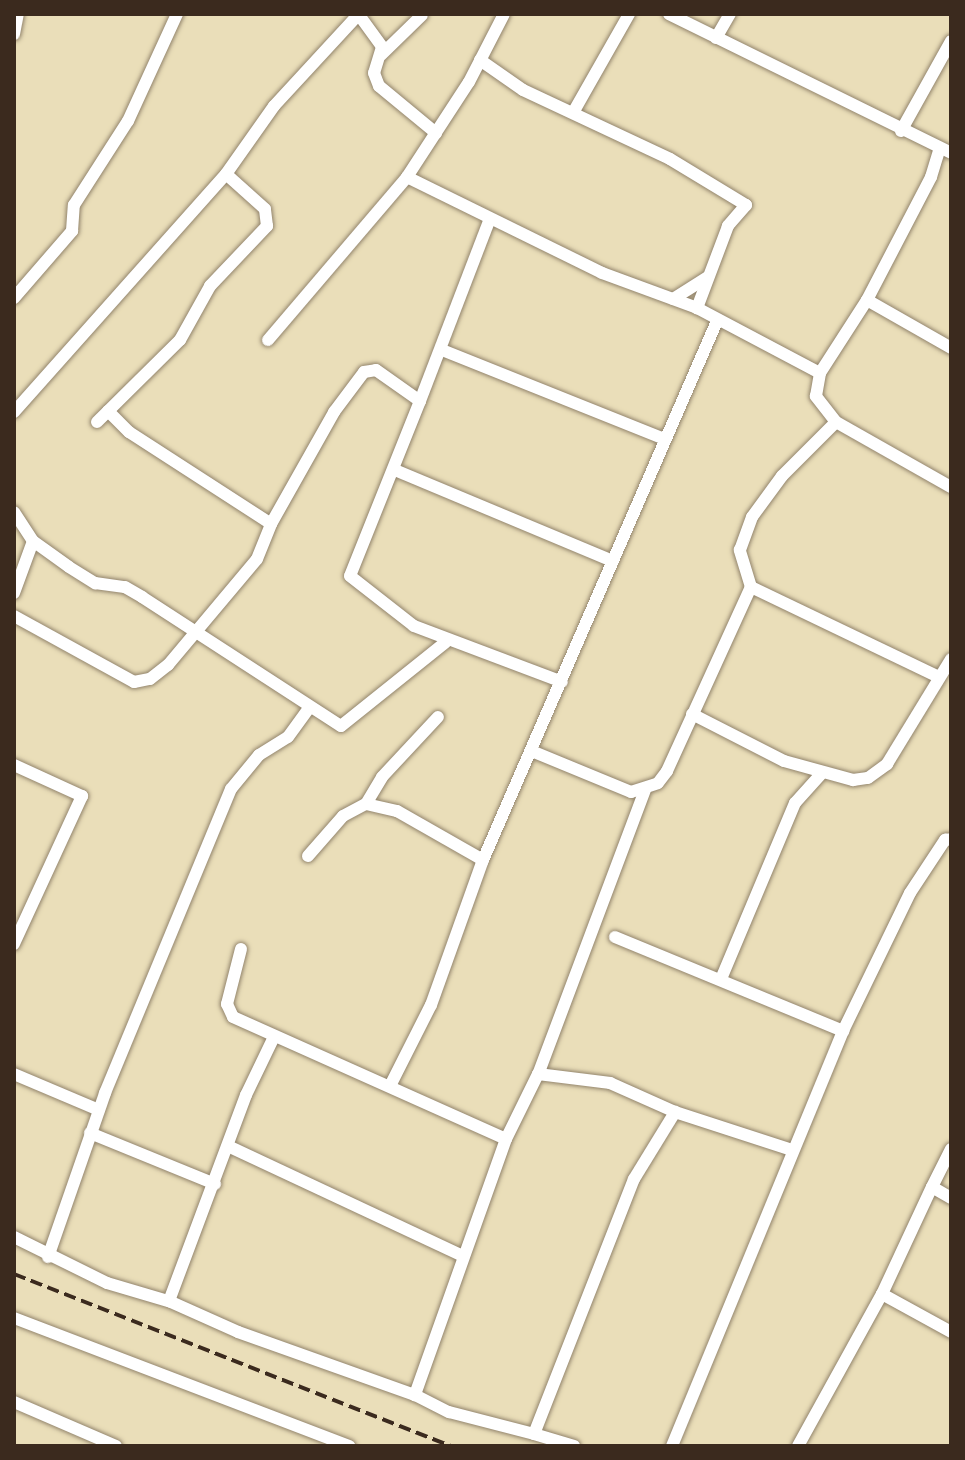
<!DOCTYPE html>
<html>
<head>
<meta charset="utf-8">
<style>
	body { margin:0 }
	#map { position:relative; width:965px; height:1460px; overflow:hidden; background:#eadeb9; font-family:Delius,sans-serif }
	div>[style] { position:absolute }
	.roads { filter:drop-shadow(0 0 2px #92846c) drop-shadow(0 0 2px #92846c) }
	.minor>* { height:12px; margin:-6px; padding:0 6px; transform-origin:6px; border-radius:6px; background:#fff }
	.rail>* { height:4px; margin-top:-2px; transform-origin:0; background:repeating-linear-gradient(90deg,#3b2a1e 0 12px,transparent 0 18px) }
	span { translate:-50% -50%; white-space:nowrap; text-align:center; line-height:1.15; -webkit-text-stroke:6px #f6f6f2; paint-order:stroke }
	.frame { position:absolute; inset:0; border:16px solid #3b2a1e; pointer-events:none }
</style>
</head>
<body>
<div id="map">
	<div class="roads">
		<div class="minor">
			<i style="left:669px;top:14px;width:314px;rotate:26.2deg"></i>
			<i style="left:359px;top:15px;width:39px;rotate:54deg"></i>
			<i style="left:382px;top:47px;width:27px;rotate:107deg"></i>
			<i style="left:374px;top:73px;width:14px;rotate:69deg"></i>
			<i style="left:379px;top:86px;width:74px;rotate:39.5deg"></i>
			<i style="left:14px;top:34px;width:20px;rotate:-79deg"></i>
			<i style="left:716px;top:38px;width:28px;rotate:-60deg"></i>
			<i style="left:381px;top:55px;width:57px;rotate:-44.3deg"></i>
			<i style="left:480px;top:60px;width:52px;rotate:34.9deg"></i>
			<i style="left:523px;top:90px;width:162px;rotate:25.1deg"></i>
			<i style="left:670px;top:159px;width:89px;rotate:31.2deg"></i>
			<i style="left:746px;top:205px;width:28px;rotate:131deg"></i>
			<i style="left:728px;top:226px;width:88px;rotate:110.7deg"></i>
			<i style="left:574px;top:111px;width:112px;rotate:-60.4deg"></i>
			<i style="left:901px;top:131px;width:103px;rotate:-60.9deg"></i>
			<i style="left:407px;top:177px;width:217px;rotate:26.2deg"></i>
			<i style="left:602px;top:273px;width:101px;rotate:20.2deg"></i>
			<i style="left:697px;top:308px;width:139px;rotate:27.9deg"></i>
			<i style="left:14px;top:298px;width:89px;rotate:-49.1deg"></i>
			<i style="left:72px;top:231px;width:26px;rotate:-86deg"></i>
			<i style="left:74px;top:205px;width:100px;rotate:-57.3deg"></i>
			<i style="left:128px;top:121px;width:118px;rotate:-65.4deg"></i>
			<i style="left:673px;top:299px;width:41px;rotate:-32.2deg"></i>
			<i style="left:867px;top:300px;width:97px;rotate:29.7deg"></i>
			<i style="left:268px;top:340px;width:214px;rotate:-49.5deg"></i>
			<i style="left:407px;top:177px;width:113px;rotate:-56.9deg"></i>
			<i style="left:469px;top:82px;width:76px;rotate:-62.8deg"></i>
			<i style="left:442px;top:350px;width:239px;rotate:21.8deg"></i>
			<i style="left:420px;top:401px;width:188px;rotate:111.8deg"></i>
			<i style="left:350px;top:576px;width:81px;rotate:38deg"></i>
			<i style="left:414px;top:626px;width:158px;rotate:20.7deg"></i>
			<i style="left:108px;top:411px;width:30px;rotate:45deg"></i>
			<i style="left:129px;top:432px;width:169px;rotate:32.9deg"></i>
			<i style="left:14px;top:412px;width:319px;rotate:-48.3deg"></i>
			<i style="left:226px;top:174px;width:83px;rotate:-54.8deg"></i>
			<i style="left:274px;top:106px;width:125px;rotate:-47.3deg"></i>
			<i style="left:97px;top:422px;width:117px;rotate:-44.7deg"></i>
			<i style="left:180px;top:340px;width:62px;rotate:-60.9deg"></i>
			<i style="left:210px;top:286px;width:83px;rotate:-46.5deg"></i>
			<i style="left:267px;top:226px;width:17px;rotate:-97deg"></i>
			<i style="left:265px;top:209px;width:52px;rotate:-138.1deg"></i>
			<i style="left:836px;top:422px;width:132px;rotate:29.5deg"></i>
			<i style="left:395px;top:470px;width:236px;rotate:22.7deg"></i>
			<i style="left:14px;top:512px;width:35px;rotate:57deg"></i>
			<i style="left:33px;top:541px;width:44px;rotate:35.8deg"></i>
			<i style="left:69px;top:567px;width:31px;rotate:32deg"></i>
			<i style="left:95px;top:583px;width:30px;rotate:8deg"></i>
			<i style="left:125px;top:587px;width:20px;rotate:30deg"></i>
			<i style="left:142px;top:597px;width:237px;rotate:33deg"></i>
			<i style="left:341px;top:726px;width:134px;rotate:-38.7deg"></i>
			<i style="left:751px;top:587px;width:208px;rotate:25.6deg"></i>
			<i style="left:14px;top:593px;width:55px;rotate:-69.9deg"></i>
			<i style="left:14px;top:616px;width:137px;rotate:28.8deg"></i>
			<i style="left:134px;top:682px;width:16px;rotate:-11deg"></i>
			<i style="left:150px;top:679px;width:23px;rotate:-38deg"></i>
			<i style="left:168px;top:665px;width:138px;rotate:-50deg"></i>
			<i style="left:257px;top:559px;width:38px;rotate:-68deg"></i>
			<i style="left:271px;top:524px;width:129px;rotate:-60.6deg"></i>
			<i style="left:334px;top:412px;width:50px;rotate:-53.1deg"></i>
			<i style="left:364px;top:372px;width:12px;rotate:-9deg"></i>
			<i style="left:376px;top:370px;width:54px;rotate:35.2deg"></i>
			<i style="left:420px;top:401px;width:193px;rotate:-69deg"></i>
			<i style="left:692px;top:714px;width:103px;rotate:27.1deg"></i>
			<i style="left:784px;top:761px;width:72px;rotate:15.4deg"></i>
			<i style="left:853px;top:780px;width:15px;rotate:-8deg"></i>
			<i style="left:868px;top:778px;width:24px;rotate:-36deg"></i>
			<i style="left:887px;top:764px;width:123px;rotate:-58.6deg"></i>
			<i style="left:534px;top:752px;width:105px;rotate:22.4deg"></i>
			<i style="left:631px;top:792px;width:28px;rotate:-18deg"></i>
			<i style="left:658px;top:783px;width:15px;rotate:-53deg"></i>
			<i style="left:667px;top:771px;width:202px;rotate:-65.5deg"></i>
			<i style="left:751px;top:587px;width:39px;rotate:-107deg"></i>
			<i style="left:740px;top:550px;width:35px;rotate:-70deg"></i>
			<i style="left:752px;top:517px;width:51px;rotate:-53.8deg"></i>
			<i style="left:782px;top:476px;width:76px;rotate:-45deg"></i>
			<i style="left:836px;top:422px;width:33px;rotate:-128deg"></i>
			<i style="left:816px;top:396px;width:23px;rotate:-80deg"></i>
			<i style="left:820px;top:373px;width:87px;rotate:-57.2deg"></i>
			<i style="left:867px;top:300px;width:139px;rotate:-62.5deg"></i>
			<i style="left:931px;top:177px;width:30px;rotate:-73deg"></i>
			<i style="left:14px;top:765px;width:75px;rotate:24.5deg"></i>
			<i style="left:82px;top:796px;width:163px;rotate:114.7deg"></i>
			<i style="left:645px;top:790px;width:303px;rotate:110.6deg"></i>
			<i style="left:538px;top:1074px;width:72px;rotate:116.2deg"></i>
			<i style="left:506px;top:1139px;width:272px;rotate:109.6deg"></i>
			<i style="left:415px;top:1395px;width:38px;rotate:27deg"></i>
			<i style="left:449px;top:1412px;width:88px;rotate:14.5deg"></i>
			<i style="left:534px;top:1434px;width:274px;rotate:-68.6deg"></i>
			<i style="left:634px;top:1179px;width:79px;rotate:-58.5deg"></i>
			<i style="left:366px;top:804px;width:31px;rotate:-59deg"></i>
			<i style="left:382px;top:777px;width:82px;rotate:-47deg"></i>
			<i style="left:308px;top:856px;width:53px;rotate:-48.8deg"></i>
			<i style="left:343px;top:816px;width:26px;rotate:-28deg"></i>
			<i style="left:366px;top:804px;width:32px;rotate:13deg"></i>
			<i style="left:397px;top:811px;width:99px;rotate:29.7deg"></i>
			<i style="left:615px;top:937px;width:247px;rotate:22.4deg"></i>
			<i style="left:843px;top:1031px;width:449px;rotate:112.4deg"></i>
			<i style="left:241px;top:949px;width:57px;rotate:104.3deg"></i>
			<i style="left:227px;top:1004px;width:14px;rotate:65deg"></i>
			<i style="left:233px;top:1017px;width:299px;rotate:24.1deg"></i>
			<i style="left:721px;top:979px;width:191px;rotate:-67.2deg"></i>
			<i style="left:795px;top:803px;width:39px;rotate:-48deg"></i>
			<i style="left:843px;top:1031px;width:153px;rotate:-64.1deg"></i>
			<i style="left:910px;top:893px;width:64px;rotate:-56.6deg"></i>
			<i style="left:945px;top:840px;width:6px;rotate:-9deg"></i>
			<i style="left:14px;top:1074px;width:92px;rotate:23deg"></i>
			<i style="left:538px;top:1074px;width:73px;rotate:7.1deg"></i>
			<i style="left:610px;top:1083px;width:71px;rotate:24deg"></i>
			<i style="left:675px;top:1112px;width:123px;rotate:18deg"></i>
			<i style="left:390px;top:1086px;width:91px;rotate:-63.2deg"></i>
			<i style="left:431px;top:1005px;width:154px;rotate:-70.3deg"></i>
			<i style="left:483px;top:860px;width:588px;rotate:-66.53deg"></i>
			<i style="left:90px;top:1133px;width:135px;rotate:22.2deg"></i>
			<i style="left:228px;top:1146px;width:259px;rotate:25.1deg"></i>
			<i style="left:951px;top:1149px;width:42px;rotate:116.6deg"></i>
			<i style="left:932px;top:1187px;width:22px;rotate:30deg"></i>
			<i style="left:14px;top:1237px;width:104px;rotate:26.3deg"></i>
			<i style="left:107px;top:1283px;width:67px;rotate:16.5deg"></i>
			<i style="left:171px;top:1302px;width:73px;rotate:24.1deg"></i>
			<i style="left:238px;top:1332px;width:188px;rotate:19.6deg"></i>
			<i style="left:48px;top:1257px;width:174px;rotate:-70.8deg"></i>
			<i style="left:105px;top:1093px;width:329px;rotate:-67.5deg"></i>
			<i style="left:231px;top:789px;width:44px;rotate:-50.5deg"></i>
			<i style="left:259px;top:755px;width:34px;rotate:-32deg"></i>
			<i style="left:288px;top:737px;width:34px;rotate:-54deg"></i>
			<i style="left:882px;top:1294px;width:79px;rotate:28.8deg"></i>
			<i style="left:169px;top:1301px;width:220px;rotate:-69.5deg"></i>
			<i style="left:246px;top:1095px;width:62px;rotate:-64.3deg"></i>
			<i style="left:14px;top:1318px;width:359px;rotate:20.9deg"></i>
			<i style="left:14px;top:1402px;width:111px;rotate:23.3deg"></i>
			<i style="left:534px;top:1434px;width:42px;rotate:16.7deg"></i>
			<i style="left:798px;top:1446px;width:174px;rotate:-61.1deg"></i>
			<i style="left:882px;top:1294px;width:118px;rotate:-65deg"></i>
		</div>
	</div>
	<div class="rail">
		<i style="left:14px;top:1274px;width:469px;rotate:21.5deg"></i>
	</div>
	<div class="frame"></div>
</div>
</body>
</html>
